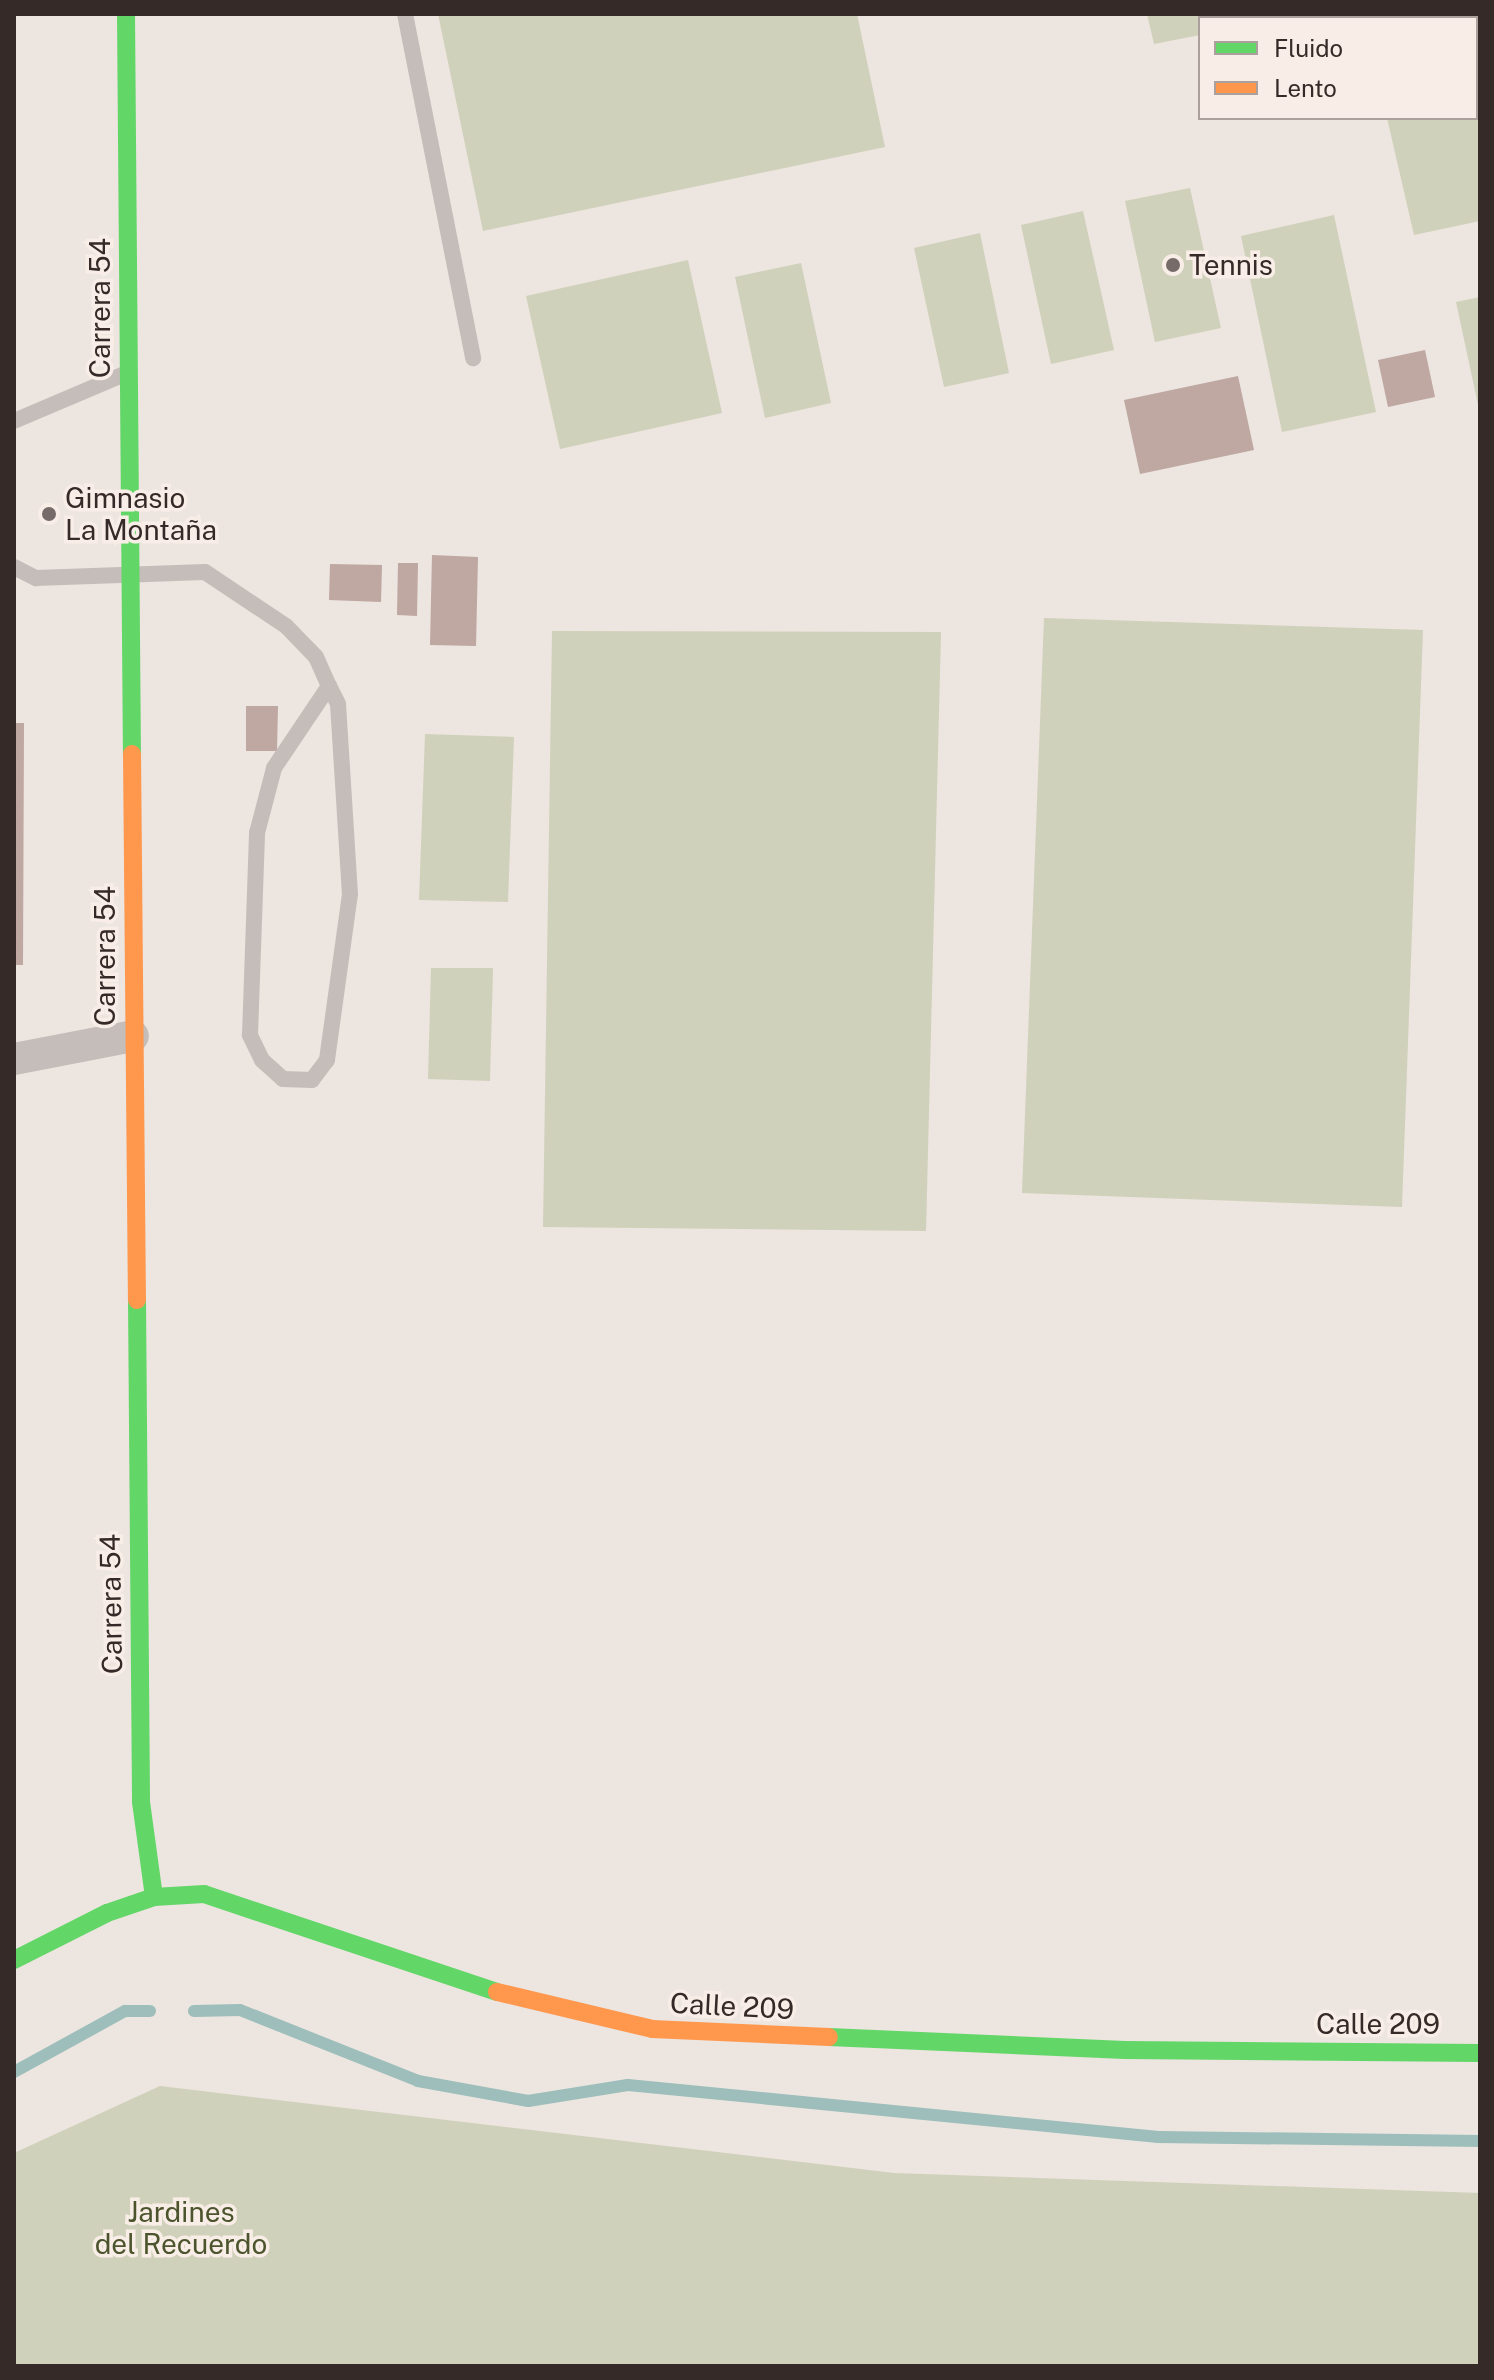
<!DOCTYPE html>
<html>
<head>
<meta charset="utf-8">
<style>
	body { margin:0 }
	#map { position:relative; width:1494px; height:2380px; overflow:hidden; background:#ece5e0; font-family:"Public Sans",sans-serif }
	div>[style] { position:absolute }
	.green>* { inset:0; background:#d0d1ba }
	.stream>* { height:12px; margin:-6px; padding:0 6px; transform-origin:6px; border-radius:6px; background:#9dbeba }
	.building>* { inset:0; background:#bfa7a2 }
	.lane>* { height:16px; margin:-8px; padding:0 8px; transform-origin:8px; border-radius:8px; background:#c5bdb9 }
	.street>* { height:32px; margin:-16px; padding:0 16px; transform-origin:16px; border-radius:16px; background:#c5bdb9 }
	.fast>* { height:18px; margin:-9px; padding:0 9px; transform-origin:9px; border-radius:9px; background:#63d668 }
	.slow>* { height:18px; margin:-9px; padding:0 9px; transform-origin:9px; border-radius:9px; background:#ff974d }
	.dots>* { width:22px; height:22px; translate:-50% -50%; box-sizing:border-box; border:4px solid #f9eee7; border-radius:50% }
	span { translate:-50% -50%; white-space:nowrap; text-align:center; line-height:1.15; -webkit-text-stroke:7px #f9eee7; paint-order:stroke }
	.poi-label { font-size:28px; color:#362a28 }
	.left { translate:0 -50%; text-align:left }
	.street-label { font-size:28px; color:#362a28 }
	.park-label { font-size:28px; color:#4b542c }
	.frame { position:absolute; inset:0; border:16px solid #362a28; pointer-events:none }
	.legend { position:absolute; left:1198px; top:16px; width:280px; height:104px; box-sizing:border-box; background:#f9eee7; border:2px solid #aba09b; margin:0; padding:10px 14px; list-style:none; font-size:24px; color:#362a28 }
	.legend li { display:flex; align-items:center; gap:16px; height:40px }
	.legend b { width:40px; border:2px solid #aba09b }
</style>
</head>
<body>
<div id="map">
	<div class="green">
		<i style="clip-path:polygon(438px 14px,857px 14px,885px 147px,483px 231px)"></i>
		<i style="clip-path:polygon(1147px 14px,1216px 14px,1217px 18px,1200px 18px,1200px 35px,1154px 44px)"></i>
		<i style="clip-path:polygon(1364px 14px,1480px 14px,1480px 221px,1414px 235px,1387px 118px,1476px 118px,1476px 18px)"></i>
		<i style="clip-path:polygon(1190px 188px,1221px 328px,1155px 342px,1125px 201px)"></i>
		<i style="clip-path:polygon(1083px 211px,1114px 350px,1051px 364px,1021px 225px)"></i>
		<i style="clip-path:polygon(1334px 215px,1376px 412px,1282px 432px,1241px 236px)"></i>
		<i style="clip-path:polygon(980px 233px,1009px 373px,944px 387px,914px 248px)"></i>
		<i style="clip-path:polygon(688px 260px,722px 413px,560px 449px,526px 296px)"></i>
		<i style="clip-path:polygon(801px 263px,831px 403px,765px 418px,735px 277px)"></i>
		<i style="clip-path:polygon(1480px 297px,1480px 414px,1456px 302px)"></i>
		<i style="clip-path:polygon(1044px 618px,1423px 630px,1402px 1207px,1022px 1193px)"></i>
		<i style="clip-path:polygon(552px 631px,941px 632px,926px 1231px,543px 1227px)"></i>
		<i style="clip-path:polygon(425px 734px,514px 737px,508px 902px,419px 900px)"></i>
		<i style="clip-path:polygon(431px 968px,493px 968px,490px 1081px,428px 1079px)"></i>
		<i style="clip-path:polygon(160px 2086px,894px 2173px,1480px 2193px,1480px 2366px,14px 2366px,14px 2153px)"></i>
	</div>
	<div class="stream">
		<i style="left:194px;top:2011px;width:46px;rotate:-1.2deg"></i>
		<i style="left:240px;top:2010px;width:192px;rotate:21.7deg"></i>
		<i style="left:418px;top:2081px;width:112px;rotate:10.3deg"></i>
		<i style="left:528px;top:2101px;width:101px;rotate:-9.1deg"></i>
		<i style="left:628px;top:2085px;width:533px;rotate:5.6deg"></i>
		<i style="left:1158px;top:2137px;width:322px;rotate:0.7deg"></i>
		<i style="left:14px;top:2072px;width:127px;rotate:-28.8deg"></i>
		<i style="left:125px;top:2011px;width:25px"></i>
	</div>
	<div class="building">
		<i style="clip-path:polygon(1425px 350px,1435px 397px,1388px 407px,1378px 360px)"></i>
		<i style="clip-path:polygon(1238px 376px,1254px 450px,1140px 474px,1124px 400px)"></i>
		<i style="clip-path:polygon(432px 555px,478px 557px,476px 646px,430px 645px)"></i>
		<i style="clip-path:polygon(398px 563px,418px 563px,417px 616px,397px 615px)"></i>
		<i style="clip-path:polygon(330px 564px,382px 565px,381px 602px,329px 600px)"></i>
		<i style="clip-path:polygon(246px 706px,278px 706px,277px 751px,246px 751px)"></i>
		<i style="clip-path:polygon(14px 723px,24px 723px,23px 965px,14px 965px)"></i>
	</div>
	<div class="lane">
		<i style="left:405px;top:14px;width:351px;rotate:78.8deg"></i>
		<i style="left:14px;top:421px;width:123px;rotate:-23deg"></i>
		<i style="left:14px;top:567px;width:25px;rotate:27deg"></i>
		<i style="left:36px;top:578px;width:169px;rotate:-2deg"></i>
		<i style="left:205px;top:572px;width:97px;rotate:33.7deg"></i>
		<i style="left:286px;top:626px;width:43px;rotate:45.9deg"></i>
		<i style="left:316px;top:657px;width:32px;rotate:66deg"></i>
		<i style="left:329px;top:686px;width:20px;rotate:63deg"></i>
		<i style="left:338px;top:704px;width:190px;rotate:86.4deg"></i>
		<i style="left:350px;top:894px;width:168px;rotate:97.9deg"></i>
		<i style="left:327px;top:1060px;width:25px;rotate:127deg"></i>
		<i style="left:312px;top:1080px;width:29px;rotate:-178deg"></i>
		<i style="left:283px;top:1079px;width:28px;rotate:-138deg"></i>
		<i style="left:262px;top:1060px;width:28px;rotate:-116deg"></i>
		<i style="left:250px;top:1035px;width:202px;rotate:-88deg"></i>
		<i style="left:257px;top:833px;width:67px;rotate:-75.3deg"></i>
		<i style="left:274px;top:768px;width:99px;rotate:-56.1deg"></i>
	</div>
	<div class="street">
		<i style="left:14px;top:1059px;width:121px;rotate:-10.9deg"></i>
	</div>
	<div class="fast">
		<i style="left:126px;top:14px;width:740px;rotate:89.54deg"></i>
		<i style="left:137px;top:1300px;width:502px;rotate:89.54deg"></i>
		<i style="left:141px;top:1802px;width:96px;rotate:82.2deg"></i>
		<i style="left:14px;top:1960px;width:104px;rotate:-26.8deg"></i>
		<i style="left:107px;top:1913px;width:50px;rotate:-18.8deg"></i>
		<i style="left:154px;top:1897px;width:50px;rotate:-3.4deg"></i>
		<i style="left:204px;top:1894px;width:309px;rotate:18.5deg"></i>
		<i style="left:829px;top:2037px;width:296px;rotate:2.5deg"></i>
		<i style="left:1125px;top:2050px;width:355px;rotate:0.5deg"></i>
	</div>
	<div class="slow">
		<i style="left:132px;top:754px;width:546px;rotate:89.48deg"></i>
		<i style="left:497px;top:1992px;width:159px;rotate:13.4deg"></i>
		<i style="left:652px;top:2029px;width:177px;rotate:2.6deg"></i>
	</div>
	<div class="dots">
		<i style="left:1173px;top:265px;background:#766b68"></i>
		<i style="left:49px;top:514px;background:#766b68"></i>
	</div>
	<div class="poi-label">
		<span class="left" style="left:1189px;top:265px">Tennis</span>
		<span class="left" style="left:65px;top:514px">Gimnasio<br>La Montaña</span>
	</div>
	<div class="street-label">
		<span style="left:100px;top:308px;rotate:-90deg">Carrera 54</span>
		<span style="left:105px;top:956px;rotate:-90deg">Carrera 54</span>
		<span style="left:111px;top:1604px;rotate:-91deg">Carrera 54</span>
		<span style="left:732px;top:2006px;rotate:3deg">Calle 209</span>
		<span style="left:1378px;top:2024px">Calle 209</span>
	</div>
	<div class="park-label">
		<span style="left:181px;top:2228px">Jardines<br>del Recuerdo</span>
	</div>
	<div class="frame"></div>
	<ul class="legend">
	<li><b style="height:10px;background:#63d668"></b>Fluido</li>
	<li><b style="height:10px;background:#ff974d"></b>Lento</li>
	</ul>
</div>
</body>
</html>
